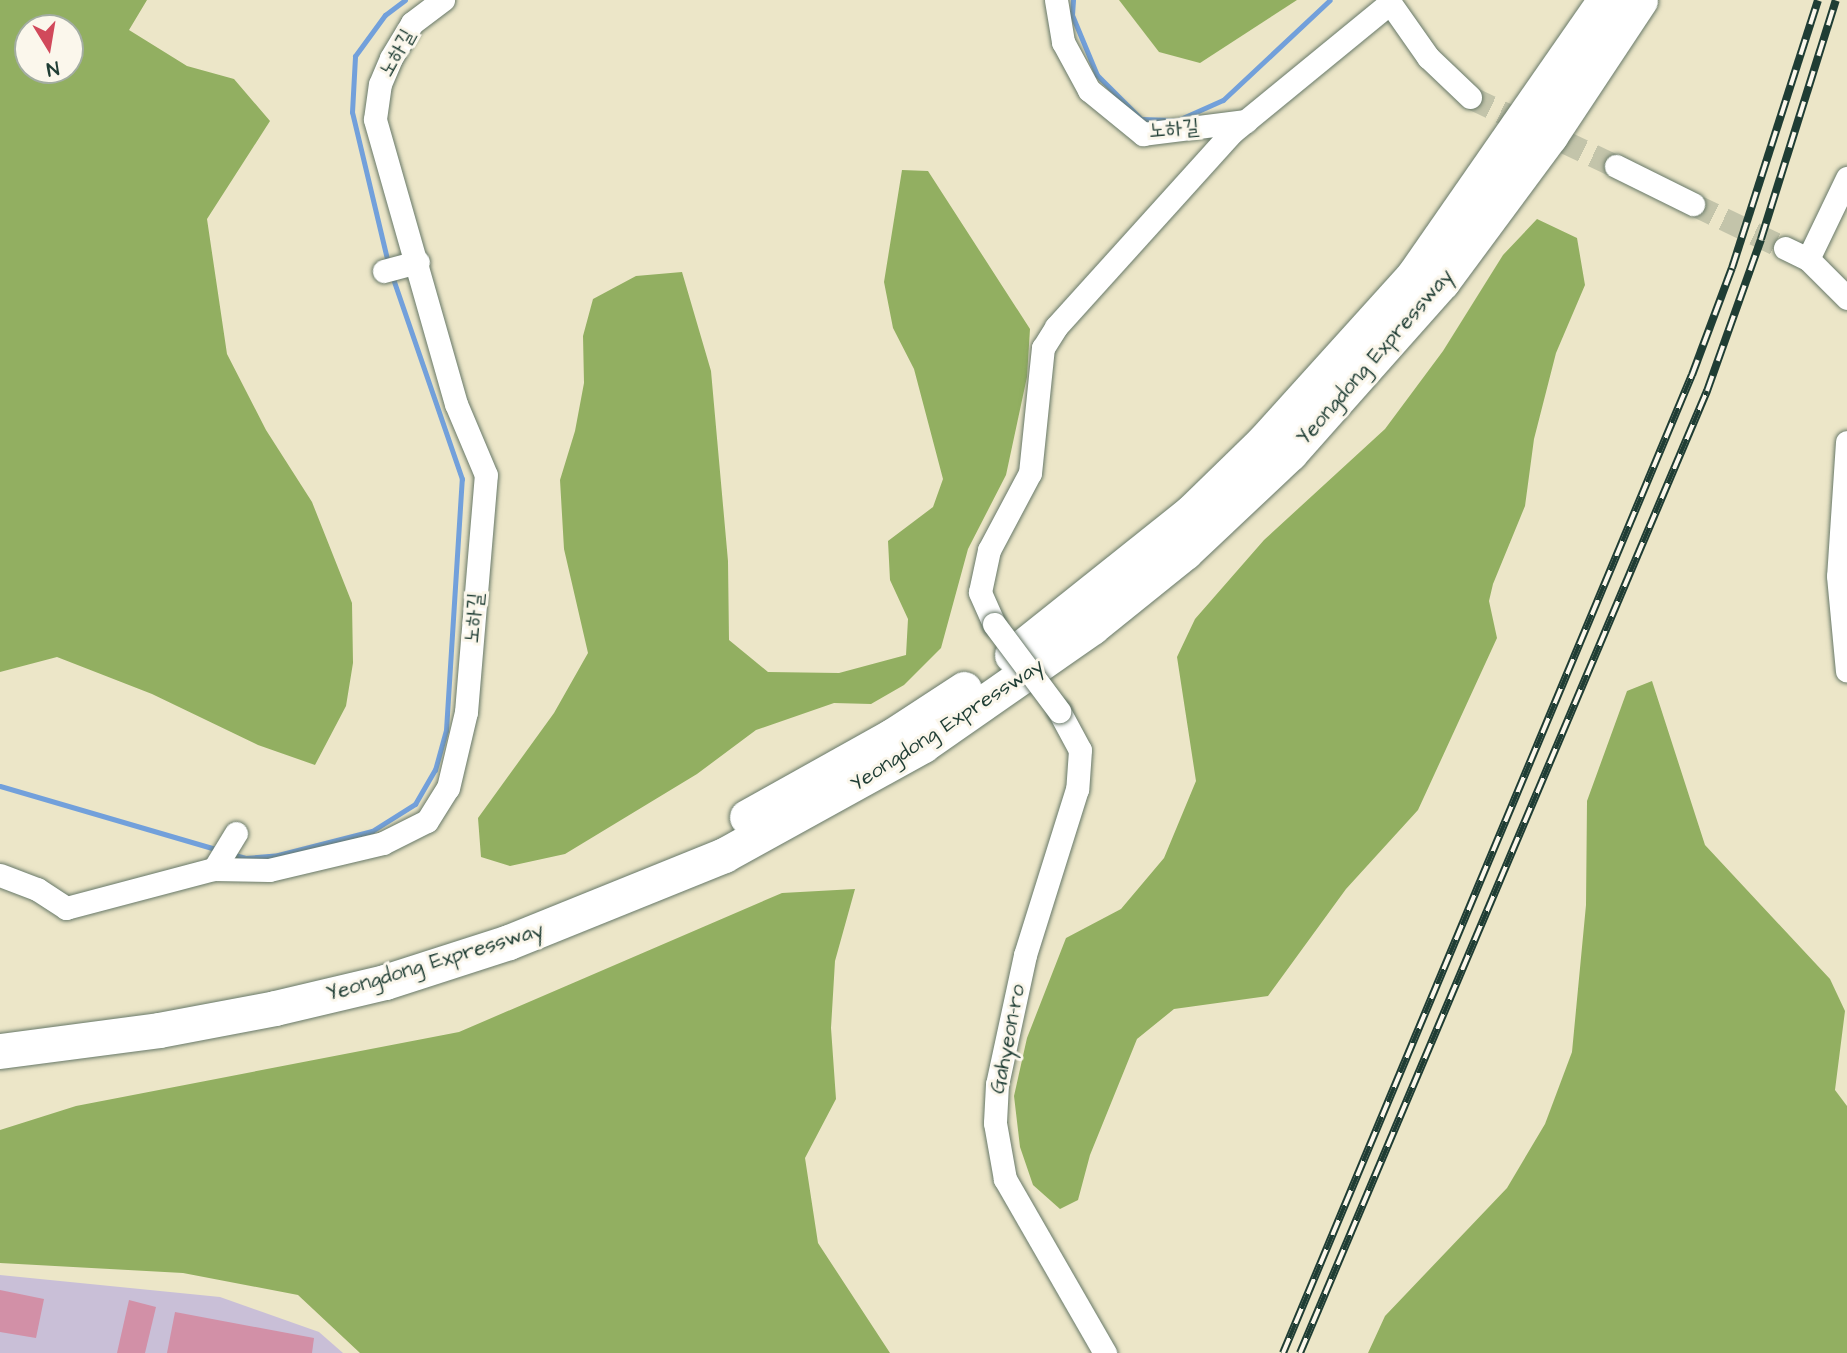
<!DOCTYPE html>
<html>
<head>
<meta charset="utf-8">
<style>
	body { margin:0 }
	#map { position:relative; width:1847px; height:1353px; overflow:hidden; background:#ece6c8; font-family:"Architects Daughter","Poor Story",sans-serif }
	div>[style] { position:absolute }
	.industrial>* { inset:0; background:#c9bfd7 }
	.forest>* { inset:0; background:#92af61 }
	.stream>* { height:5px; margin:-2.5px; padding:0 2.5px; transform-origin:2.5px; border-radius:2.5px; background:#72a0db }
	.building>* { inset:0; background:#d290a7 }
	.minor-tunnel>* { height:23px; margin-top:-11.5px; transform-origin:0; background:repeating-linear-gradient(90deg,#c3c4aa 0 23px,transparent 0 34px) }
	.roads { filter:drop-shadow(0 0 2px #677868) drop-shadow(0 0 2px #677868) }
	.minor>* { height:23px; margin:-11.5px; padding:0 11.5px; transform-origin:11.5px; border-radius:11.5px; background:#fff }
	.highway>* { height:35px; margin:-17.5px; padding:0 17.5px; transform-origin:17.5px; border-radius:17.5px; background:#fff }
	.rail>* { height:8px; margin-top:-4px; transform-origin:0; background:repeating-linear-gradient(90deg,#fbf7ec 0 16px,#1f3d34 0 32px); box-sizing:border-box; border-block:2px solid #1f3d34 }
	.bridges { filter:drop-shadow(0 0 2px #677868) drop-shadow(0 0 2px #677868) }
	.minor-bridge>* { height:23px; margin:-11.5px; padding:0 11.5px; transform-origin:11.5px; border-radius:11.5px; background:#fff }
	span { translate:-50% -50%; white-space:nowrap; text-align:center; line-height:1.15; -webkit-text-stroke:6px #fbf7ec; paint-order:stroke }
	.street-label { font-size:21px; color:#1f3d34 }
	.north { position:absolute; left:14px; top:14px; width:70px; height:70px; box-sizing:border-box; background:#fbf7ec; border:2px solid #a3ada2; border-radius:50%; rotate:169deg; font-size:19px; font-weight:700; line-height:28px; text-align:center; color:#1f3d34 }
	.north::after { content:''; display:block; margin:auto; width:24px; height:32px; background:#d1495b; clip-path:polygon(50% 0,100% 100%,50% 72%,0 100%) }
</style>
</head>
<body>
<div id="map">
	<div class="industrial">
		<i style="clip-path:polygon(0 1275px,220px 1297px,319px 1332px,343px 1353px,0 1353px)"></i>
	</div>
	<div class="forest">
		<i style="clip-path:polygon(evenodd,0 0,147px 0,129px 30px,187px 66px,234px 79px,270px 121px,207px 219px,227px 354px,266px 430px,312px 502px,352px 603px,353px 663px,346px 706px,315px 765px,258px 745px,152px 694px,57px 657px,0 672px,0 0,28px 28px,70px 28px,70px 70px,28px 70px,28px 28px)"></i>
		<i style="clip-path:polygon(1119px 0,1297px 0,1200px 63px,1159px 52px)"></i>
		<i style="clip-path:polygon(902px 170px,928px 171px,1030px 329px,1027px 377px,1006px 475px,968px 549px,941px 648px,904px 685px,871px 704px,834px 703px,756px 730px,697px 774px,565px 854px,510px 866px,481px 857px,478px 818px,554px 713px,588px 653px,564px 549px,560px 480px,575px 431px,584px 383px,583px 336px,593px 299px,636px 276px,682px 272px,711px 371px,728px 561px,729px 640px,768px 672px,839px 673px,906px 655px,908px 619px,890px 580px,888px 541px,933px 507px,943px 479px,914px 369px,893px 328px,884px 282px)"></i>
		<i style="clip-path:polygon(1537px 219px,1577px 238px,1585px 285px,1556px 353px,1534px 439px,1525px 506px,1493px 584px,1489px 601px,1497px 638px,1418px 810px,1346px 889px,1268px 996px,1174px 1009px,1137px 1039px,1090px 1155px,1078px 1200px,1060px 1209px,1033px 1185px,1020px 1147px,1014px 1096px,1027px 1038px,1066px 938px,1121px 909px,1164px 858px,1196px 781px,1177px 657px,1195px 619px,1264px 540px,1385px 429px,1443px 351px,1503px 255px)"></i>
		<i style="clip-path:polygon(1652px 681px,1705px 845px,1830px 979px,1845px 1011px,1835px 1090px,1847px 1106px,1847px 1353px,1368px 1353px,1385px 1316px,1507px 1188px,1545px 1124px,1572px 1052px,1586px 905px,1587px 801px,1627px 691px)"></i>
		<i style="clip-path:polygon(855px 889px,835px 961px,831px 1028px,836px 1099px,805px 1158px,818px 1243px,890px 1353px,360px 1353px,298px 1295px,183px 1273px,0 1263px,0 1130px,76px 1106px,459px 1032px,782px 893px)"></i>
	</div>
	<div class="stream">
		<i style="left:1073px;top:0;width:15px;rotate:94deg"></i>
		<i style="left:1072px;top:15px;width:65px;rotate:67.4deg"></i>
		<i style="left:1097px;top:75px;width:62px;rotate:45deg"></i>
		<i style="left:1141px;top:119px;width:37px;rotate:2deg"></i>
		<i style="left:1178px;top:120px;width:49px;rotate:-24deg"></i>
		<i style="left:1223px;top:100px;width:146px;rotate:-43.1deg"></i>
		<i style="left:388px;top:263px;width:155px;rotate:-103.4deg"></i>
		<i style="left:352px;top:112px;width:56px;rotate:-86.9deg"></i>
		<i style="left:355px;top:56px;width:51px;rotate:-53.8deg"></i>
		<i style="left:385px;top:15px;width:25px;rotate:-37deg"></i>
		<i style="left:0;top:786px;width:228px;rotate:16.3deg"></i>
		<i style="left:231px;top:854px;width:16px;rotate:15deg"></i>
		<i style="left:246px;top:858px;width:32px;rotate:-5deg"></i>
		<i style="left:278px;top:855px;width:97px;rotate:-14.3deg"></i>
		<i style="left:372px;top:831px;width:51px;rotate:-32.1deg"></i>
		<i style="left:415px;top:804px;width:39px;rotate:-60deg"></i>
		<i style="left:435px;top:770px;width:41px;rotate:-74.6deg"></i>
		<i style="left:446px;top:730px;width:252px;rotate:-86.4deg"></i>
		<i style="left:462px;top:479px;width:215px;rotate:-109deg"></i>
	</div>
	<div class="building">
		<i style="clip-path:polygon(0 1290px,44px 1299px,36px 1338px,0 1332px)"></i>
		<i style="clip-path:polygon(129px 1300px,156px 1307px,145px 1353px,117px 1353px)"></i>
		<i style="clip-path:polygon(175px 1312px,314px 1338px,312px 1353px,167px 1353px)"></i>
	</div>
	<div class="minor-tunnel">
		<i style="left:1470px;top:97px;width:161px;rotate:25.3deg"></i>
		<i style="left:1693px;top:204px;width:102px;rotate:25.6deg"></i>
	</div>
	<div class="roads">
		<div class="minor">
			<i style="left:1056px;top:0;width:43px;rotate:80.5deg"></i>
			<i style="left:1063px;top:42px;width:55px;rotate:61.6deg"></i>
			<i style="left:1089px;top:90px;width:70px;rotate:39.2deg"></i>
			<i style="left:1143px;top:134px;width:104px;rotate:-7.2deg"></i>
			<i style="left:1388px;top:0;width:70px;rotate:54.9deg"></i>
			<i style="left:1428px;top:57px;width:58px;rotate:43.6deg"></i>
			<i style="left:1616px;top:166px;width:86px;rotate:26.3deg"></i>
			<i style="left:1785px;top:248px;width:25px;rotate:26deg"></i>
			<i style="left:1808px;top:259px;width:90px;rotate:-64.3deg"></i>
			<i style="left:1808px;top:259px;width:55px;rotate:45deg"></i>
			<i style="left:384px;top:271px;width:35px;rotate:-15deg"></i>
			<i style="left:1847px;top:442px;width:134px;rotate:93.8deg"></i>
			<i style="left:1838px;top:576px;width:95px;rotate:84.6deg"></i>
			<i style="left:994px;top:624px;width:35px;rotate:-114deg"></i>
			<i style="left:980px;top:592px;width:43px;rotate:-77.9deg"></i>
			<i style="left:989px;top:550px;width:87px;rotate:-62deg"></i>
			<i style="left:1030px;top:473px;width:126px;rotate:-84.1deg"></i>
			<i style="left:1043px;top:348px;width:25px;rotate:-58deg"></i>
			<i style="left:1056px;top:327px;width:261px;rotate:-47.9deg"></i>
			<i style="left:1231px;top:133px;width:205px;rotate:-39.3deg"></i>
			<i style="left:1059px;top:711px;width:44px;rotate:61.7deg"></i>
			<i style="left:1080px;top:750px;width:39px;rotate:94deg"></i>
			<i style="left:1077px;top:789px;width:174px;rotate:107.4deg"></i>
			<i style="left:1025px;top:955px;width:132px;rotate:102.2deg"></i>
			<i style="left:997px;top:1084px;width:39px;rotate:93deg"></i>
			<i style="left:995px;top:1123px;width:57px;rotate:79.9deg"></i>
			<i style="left:1005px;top:1179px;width:201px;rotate:60.1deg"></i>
			<i style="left:214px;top:869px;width:42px;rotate:-58.6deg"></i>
			<i style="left:0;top:875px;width:40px;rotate:21deg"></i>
			<i style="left:37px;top:889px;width:35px;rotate:33deg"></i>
			<i style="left:66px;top:908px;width:153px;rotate:-14.8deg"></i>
			<i style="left:214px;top:869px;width:55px;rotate:1deg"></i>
			<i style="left:269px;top:870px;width:117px;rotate:-13.3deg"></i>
			<i style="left:383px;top:843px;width:49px;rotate:-26.6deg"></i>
			<i style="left:427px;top:821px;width:39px;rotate:-58deg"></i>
			<i style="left:448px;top:788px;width:78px;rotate:-76.7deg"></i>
			<i style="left:466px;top:712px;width:238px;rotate:-85.2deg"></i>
			<i style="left:486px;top:475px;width:77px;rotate:-112.9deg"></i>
			<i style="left:456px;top:404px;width:296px;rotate:-105.9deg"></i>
			<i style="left:375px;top:119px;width:35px;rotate:-82deg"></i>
			<i style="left:380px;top:84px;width:28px;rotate:-67deg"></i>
			<i style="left:391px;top:58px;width:41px;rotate:-59deg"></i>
			<i style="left:412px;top:23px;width:39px;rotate:-37deg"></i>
		</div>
		<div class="highway">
			<i style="left:1012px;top:655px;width:228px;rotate:-38.6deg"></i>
			<i style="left:1190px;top:513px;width:103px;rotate:-44.2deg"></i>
			<i style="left:1264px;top:441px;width:222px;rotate:-47.9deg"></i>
			<i style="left:1413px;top:276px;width:336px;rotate:-55.2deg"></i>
			<i style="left:747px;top:817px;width:166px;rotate:-29.2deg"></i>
			<i style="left:892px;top:736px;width:86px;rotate:-33.1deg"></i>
			<i style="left:0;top:1051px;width:160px;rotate:-7.5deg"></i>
			<i style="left:159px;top:1030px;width:118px;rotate:-10.7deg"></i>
			<i style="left:275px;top:1008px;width:113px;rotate:-13.3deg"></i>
			<i style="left:385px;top:982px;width:130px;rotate:-17.9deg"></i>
			<i style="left:509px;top:942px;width:232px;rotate:-22deg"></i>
			<i style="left:724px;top:855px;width:227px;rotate:-28.9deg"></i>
			<i style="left:923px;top:745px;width:206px;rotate:-34.9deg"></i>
			<i style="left:1092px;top:627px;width:119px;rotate:-38.9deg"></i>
			<i style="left:1185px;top:552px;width:144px;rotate:-43.3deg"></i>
			<i style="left:1290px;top:453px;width:229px;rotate:-48.4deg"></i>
			<i style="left:1442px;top:282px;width:182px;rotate:-53.5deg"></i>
			<i style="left:1550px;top:136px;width:163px;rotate:-56.5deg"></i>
		</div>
	</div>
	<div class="rail">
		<i style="left:1283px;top:1353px;width:1060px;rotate:-67.31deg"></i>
		<i style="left:1692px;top:375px;width:114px;rotate:-69.5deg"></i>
		<i style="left:1732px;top:268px;width:281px;rotate:-72.2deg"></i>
		<i style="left:1300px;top:1353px;width:1045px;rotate:-67.07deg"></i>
		<i style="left:1707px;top:391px;width:161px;rotate:-70.4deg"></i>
		<i style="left:1761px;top:239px;width:250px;rotate:-72.6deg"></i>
	</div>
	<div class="bridges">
		<div class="minor-bridge">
			<i style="left:994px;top:624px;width:109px;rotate:53.2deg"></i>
		</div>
	</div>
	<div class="street-label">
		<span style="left:397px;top:53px;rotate:-61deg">노하길</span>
		<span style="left:1174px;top:129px;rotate:-5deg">노하길</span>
		<span style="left:1375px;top:357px;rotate:-49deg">Yeongdong Expressway</span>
		<span style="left:474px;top:618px;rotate:-85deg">노하길</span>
		<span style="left:947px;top:725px;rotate:-33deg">Yeongdong Expressway</span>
		<span style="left:435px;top:962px;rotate:-17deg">Yeongdong Expressway</span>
		<span style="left:1008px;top:1039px;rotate:-79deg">Gahyeon-ro</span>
	</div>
	<div class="north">N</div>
</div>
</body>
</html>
